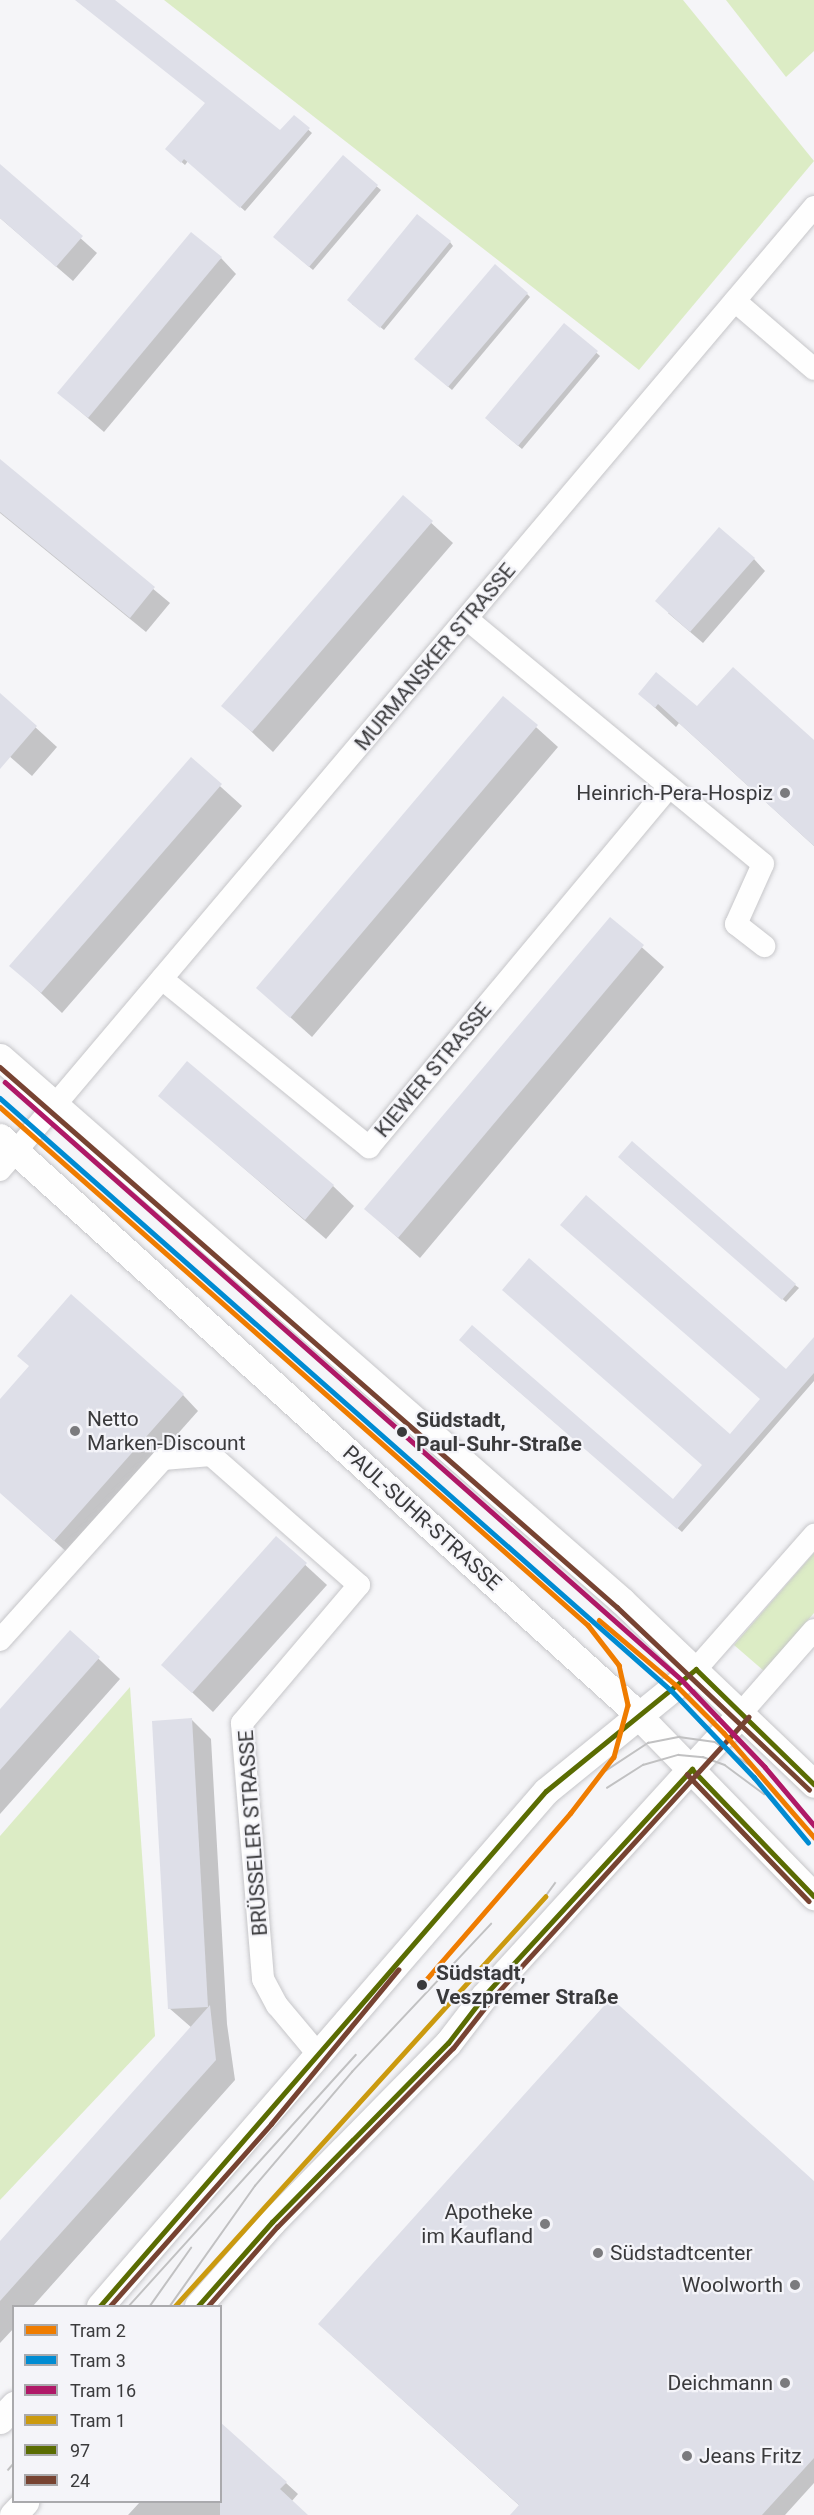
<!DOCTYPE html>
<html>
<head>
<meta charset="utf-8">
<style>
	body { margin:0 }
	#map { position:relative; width:814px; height:2515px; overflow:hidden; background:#f5f5f8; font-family:Roboto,sans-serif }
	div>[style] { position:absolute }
	.green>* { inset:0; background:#dcecc5 }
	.shadow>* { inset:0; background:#0003 }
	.building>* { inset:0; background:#dedfe8 }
	.roads { filter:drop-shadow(0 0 2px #c6c6c9) drop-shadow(0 0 2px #c6c6c9) }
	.minor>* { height:22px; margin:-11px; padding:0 11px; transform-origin:11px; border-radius:11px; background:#fefefe }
	.tertiary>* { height:27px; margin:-13.5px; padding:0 13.5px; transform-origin:13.5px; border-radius:13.5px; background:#fefefe }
	.tram>* { height:1.5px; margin:-0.75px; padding:0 0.75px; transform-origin:0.75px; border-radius:0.75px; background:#c1c1c2 }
	.bus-1>* { height:4.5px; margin:-2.25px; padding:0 2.25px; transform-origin:2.25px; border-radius:2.25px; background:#5a6c02 }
	.bus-2>* { height:4.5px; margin:-2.25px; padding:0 2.25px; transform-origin:2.25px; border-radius:2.25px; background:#774332 }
	.tram-1>* { height:4.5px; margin:-2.25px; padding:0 2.25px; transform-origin:2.25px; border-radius:2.25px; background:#ef7c00 }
	.tram-2>* { height:4.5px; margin:-2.25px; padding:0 2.25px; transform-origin:2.25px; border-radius:2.25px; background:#008bd2 }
	.tram-3>* { height:4.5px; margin:-2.25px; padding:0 2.25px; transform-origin:2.25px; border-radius:2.25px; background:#af1867 }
	.tram-4>* { height:4.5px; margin:-2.25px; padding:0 2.25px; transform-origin:2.25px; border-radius:2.25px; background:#cb9a0f }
	.dots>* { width:16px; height:16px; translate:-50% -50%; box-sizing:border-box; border:3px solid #f4f4f9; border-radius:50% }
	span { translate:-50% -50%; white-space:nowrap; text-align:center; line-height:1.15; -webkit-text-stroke:4.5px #f4f4f9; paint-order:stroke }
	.street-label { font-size:21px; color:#3a3a3c }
	.poi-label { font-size:21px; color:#3a3a3c }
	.right { translate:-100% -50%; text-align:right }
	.left { translate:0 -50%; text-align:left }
	.stop-label { font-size:21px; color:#3a3a3c; font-weight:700 }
	.legend { position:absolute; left:12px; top:2305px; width:210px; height:198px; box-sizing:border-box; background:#f4f4f9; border:2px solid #aaaaad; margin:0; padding:8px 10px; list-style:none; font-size:18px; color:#3a3a3c }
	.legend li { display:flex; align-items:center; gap:12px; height:30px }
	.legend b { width:30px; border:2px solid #aaaaad }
</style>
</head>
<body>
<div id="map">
	<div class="green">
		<i style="clip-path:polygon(164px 0,683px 0,814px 161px,639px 370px)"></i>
		<i style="clip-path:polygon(726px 0,814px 0,814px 51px,786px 77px)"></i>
		<i style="clip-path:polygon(814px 1553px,814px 1613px,764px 1671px,734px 1645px)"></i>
		<i style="clip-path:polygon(130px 1687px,155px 2036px,0 2200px,0 1836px)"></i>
	</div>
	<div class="shadow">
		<i style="clip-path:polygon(76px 0,113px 0,280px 132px,294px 117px,312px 133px,245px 211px,188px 161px,185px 165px,170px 152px,207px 103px)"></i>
		<i style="clip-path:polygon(343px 158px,381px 190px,313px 270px,279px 241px)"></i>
		<i style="clip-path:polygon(0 166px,97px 253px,73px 281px,0 218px)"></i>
		<i style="clip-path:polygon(450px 242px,453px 246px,384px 330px,352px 304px)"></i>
		<i style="clip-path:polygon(221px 258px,236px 274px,104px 432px,59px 393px)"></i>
		<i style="clip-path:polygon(527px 294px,530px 297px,452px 390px,420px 362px)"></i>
		<i style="clip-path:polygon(565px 325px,600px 356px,522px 449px,490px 422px)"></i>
		<i style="clip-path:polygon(0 461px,170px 603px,146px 632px,0 513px)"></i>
		<i style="clip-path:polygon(403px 497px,453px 543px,273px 752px,224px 706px)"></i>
		<i style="clip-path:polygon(754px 559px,765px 571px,703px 643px,668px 613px)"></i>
		<i style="clip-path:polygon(640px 694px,814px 742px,814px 846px,679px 723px,676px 727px)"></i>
		<i style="clip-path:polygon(0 695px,57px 747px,32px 776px,0 748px)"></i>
		<i style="clip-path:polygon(504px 698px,558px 747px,312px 1037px,258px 988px)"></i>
		<i style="clip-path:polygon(191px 760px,242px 806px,62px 1013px,12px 966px)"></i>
		<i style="clip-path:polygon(610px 919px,664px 967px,420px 1258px,366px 1209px)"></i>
		<i style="clip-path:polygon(160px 1096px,333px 1186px,354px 1206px,326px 1239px)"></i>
		<i style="clip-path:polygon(623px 1161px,795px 1285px,799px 1288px,786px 1302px)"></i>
		<i style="clip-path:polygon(814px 1340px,814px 1381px,682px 1532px,464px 1344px,673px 1501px)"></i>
		<i style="clip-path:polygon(183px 1395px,198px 1411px,70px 1555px,0 1492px,0 1401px)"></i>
		<i style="clip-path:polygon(276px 1538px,327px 1585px,213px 1712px,163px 1665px)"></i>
		<i style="clip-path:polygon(70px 1632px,120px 1679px,0 1814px,0 1711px)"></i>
		<i style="clip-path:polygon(192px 1720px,211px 1739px,227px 2024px,235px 2080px,33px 2306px,14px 2306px,14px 2328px,0 2343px,0 2242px,192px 2028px,169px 2008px)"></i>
		<i style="clip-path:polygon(814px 2183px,814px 2483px,785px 2515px,512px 2515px,520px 2506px,332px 2336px)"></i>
		<i style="clip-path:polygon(286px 2483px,298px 2494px,291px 2502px,306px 2515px,128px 2515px,140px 2502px,220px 2502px)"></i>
	</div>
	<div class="building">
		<i style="clip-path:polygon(75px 0,115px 0,280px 130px,294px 115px,310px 128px,240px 208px,184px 159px,181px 163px,165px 149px,205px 103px)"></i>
		<i style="clip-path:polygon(343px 155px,378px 185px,309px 267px,273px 237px)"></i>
		<i style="clip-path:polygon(0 164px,83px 236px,56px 267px,0 218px)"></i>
		<i style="clip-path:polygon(417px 214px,451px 241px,380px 328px,347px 300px)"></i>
		<i style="clip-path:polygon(191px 232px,222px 257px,88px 418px,57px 393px)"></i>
		<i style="clip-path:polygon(495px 264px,528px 293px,448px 387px,414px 359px)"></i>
		<i style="clip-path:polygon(564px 323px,598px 351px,518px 446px,485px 418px)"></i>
		<i style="clip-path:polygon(0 459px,155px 587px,130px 618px,0 512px)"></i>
		<i style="clip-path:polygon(403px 495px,433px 521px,252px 732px,221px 706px)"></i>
		<i style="clip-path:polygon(719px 527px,755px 558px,690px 632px,655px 601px)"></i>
		<i style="clip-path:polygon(733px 667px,814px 740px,814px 846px,658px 704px,655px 708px,638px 694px,656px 672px,697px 706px)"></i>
		<i style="clip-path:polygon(0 693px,37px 726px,0 769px)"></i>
		<i style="clip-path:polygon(503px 696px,538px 725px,290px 1018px,256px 988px)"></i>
		<i style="clip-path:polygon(191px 757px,222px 784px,41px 993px,9px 966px)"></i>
		<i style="clip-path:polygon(610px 917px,644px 945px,398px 1238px,364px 1209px)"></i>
		<i style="clip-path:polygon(187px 1061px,334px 1185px,305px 1220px,158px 1096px)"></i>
		<i style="clip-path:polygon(632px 1141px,796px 1284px,782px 1300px,618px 1157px)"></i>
		<i style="clip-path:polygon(586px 1195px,786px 1369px,814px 1337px,814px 1373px,677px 1529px,459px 1340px,472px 1325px,673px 1499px,702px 1465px,502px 1290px,529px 1258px,730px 1434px,760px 1399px,560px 1225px)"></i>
		<i style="clip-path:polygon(71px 1294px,184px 1394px,54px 1541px,0 1493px,0 1399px,29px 1366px,17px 1356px)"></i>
		<i style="clip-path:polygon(276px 1536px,307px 1563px,192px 1693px,161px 1665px)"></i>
		<i style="clip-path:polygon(70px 1630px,100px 1657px,0 1770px,0 1709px)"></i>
		<i style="clip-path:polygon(192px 1718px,208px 2007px,168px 2009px,152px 1721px)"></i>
		<i style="clip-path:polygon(611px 1998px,814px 2181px,814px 2458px,762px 2515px,510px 2515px,519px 2505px,318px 2324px)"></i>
		<i style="clip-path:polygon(210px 2005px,216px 2060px,0 2301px,0 2241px)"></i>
		<i style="clip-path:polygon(220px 2422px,287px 2482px,280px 2489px,308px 2515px,220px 2515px)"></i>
	</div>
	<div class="roads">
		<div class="minor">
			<i style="left:735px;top:301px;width:104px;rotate:40.7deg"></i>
			<i style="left:467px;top:619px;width:384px;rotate:39.6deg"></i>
			<i style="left:763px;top:864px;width:66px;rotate:114.2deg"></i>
			<i style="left:736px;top:924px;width:36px;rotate:38deg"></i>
			<i style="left:162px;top:979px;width:267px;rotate:39.1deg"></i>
			<i style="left:369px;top:1147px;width:469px;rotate:-50.2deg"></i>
			<i style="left:0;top:1170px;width:1261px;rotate:-49.79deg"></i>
			<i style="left:0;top:1640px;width:244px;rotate:-48deg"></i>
			<i style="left:163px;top:1459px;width:48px;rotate:-4.8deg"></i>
			<i style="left:211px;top:1455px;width:197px;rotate:41.3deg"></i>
			<i style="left:359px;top:1585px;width:181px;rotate:130.3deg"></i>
			<i style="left:242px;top:1723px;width:257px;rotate:85.3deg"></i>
			<i style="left:263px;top:1979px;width:30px;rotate:62deg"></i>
			<i style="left:277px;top:2005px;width:64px;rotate:50.1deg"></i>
			<i style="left:696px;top:1669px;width:179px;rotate:-48.6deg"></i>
			<i style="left:742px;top:1712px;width:109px;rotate:-48.7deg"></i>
		</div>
		<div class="tertiary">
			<i style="left:0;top:1057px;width:826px;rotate:41.17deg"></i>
			<i style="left:622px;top:1601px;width:265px;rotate:43.6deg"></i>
			<i style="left:0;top:1137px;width:847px;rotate:42.13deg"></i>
			<i style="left:628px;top:1705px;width:267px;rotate:45.8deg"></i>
			<i style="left:100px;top:2306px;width:681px;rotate:-49.11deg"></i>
			<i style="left:546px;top:1791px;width:193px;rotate:-39.1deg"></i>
			<i style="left:198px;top:2306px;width:112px;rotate:-48.6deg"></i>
			<i style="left:272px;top:2222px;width:251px;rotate:-45.5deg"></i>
			<i style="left:448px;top:2043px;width:59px;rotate:-52.5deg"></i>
			<i style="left:484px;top:1996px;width:384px;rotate:-47.7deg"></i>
			<i style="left:0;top:2420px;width:21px;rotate:-47deg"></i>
			<i style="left:13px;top:2515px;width:18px;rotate:-47deg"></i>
		</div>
	</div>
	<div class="tram">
		<i style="left:604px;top:1772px;width:53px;rotate:-33.4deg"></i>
		<i style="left:648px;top:1743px;width:32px;rotate:-11deg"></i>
		<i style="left:679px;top:1737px;width:36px;rotate:8deg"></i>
		<i style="left:715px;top:1742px;width:54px;rotate:33.7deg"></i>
		<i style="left:607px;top:1788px;width:43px;rotate:-32.6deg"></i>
		<i style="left:643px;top:1765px;width:37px;rotate:-16deg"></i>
		<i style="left:679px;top:1755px;width:24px;rotate:5deg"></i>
		<i style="left:703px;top:1757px;width:23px;rotate:20deg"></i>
		<i style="left:725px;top:1765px;width:49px;rotate:36.6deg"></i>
		<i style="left:545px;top:1897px;width:17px;rotate:-54deg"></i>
		<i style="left:129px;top:2306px;width:338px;rotate:-47.9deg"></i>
		<i style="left:150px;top:2306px;width:71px;rotate:-54.7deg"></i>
		<i style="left:170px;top:2306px;width:147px;rotate:-54.7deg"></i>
		<i style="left:255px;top:2186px;width:150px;rotate:-49.6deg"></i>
		<i style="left:352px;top:2072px;width:203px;rotate:-46.8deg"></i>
		<i style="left:8px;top:2470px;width:9px;rotate:-49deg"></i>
	</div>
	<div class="bus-1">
		<i style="left:696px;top:1669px;width:165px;rotate:44.3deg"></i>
		<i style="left:692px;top:1769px;width:176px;rotate:46.2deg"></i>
		<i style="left:100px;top:2306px;width:681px;rotate:-49.11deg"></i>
		<i style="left:546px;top:1791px;width:193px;rotate:-39.1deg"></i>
		<i style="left:198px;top:2306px;width:112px;rotate:-48.6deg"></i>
		<i style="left:272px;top:2222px;width:251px;rotate:-45.5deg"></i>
		<i style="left:448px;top:2043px;width:59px;rotate:-52.5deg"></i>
		<i style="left:484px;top:1996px;width:308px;rotate:-47.5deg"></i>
	</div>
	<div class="bus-2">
		<i style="left:0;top:1067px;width:820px;rotate:41.19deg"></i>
		<i style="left:617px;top:1607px;width:265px;rotate:43.5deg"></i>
		<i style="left:687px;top:1774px;width:176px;rotate:46.2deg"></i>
		<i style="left:110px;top:2306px;width:243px;rotate:-48.5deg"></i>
		<i style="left:271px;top:2124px;width:200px;rotate:-50.5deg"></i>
		<i style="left:208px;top:2306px;width:105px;rotate:-48.9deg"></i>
		<i style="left:277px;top:2227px;width:251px;rotate:-45.5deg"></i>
		<i style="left:453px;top:2048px;width:60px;rotate:-51.8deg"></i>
		<i style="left:490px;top:2001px;width:384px;rotate:-47.7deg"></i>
	</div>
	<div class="tram-1">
		<i style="left:0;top:1107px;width:784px;rotate:41.38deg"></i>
		<i style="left:588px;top:1625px;width:51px;rotate:52.2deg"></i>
		<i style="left:619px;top:1665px;width:41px;rotate:77.3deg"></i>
		<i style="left:628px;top:1705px;width:54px;rotate:105.1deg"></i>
		<i style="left:614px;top:1757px;width:71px;rotate:127.5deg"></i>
		<i style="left:571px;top:1813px;width:228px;rotate:130.9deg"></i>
		<i style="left:599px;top:1620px;width:102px;rotate:40.2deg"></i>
		<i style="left:677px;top:1686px;width:66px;rotate:45deg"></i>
		<i style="left:724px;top:1733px;width:138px;rotate:49.1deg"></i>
	</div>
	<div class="tram-2">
		<i style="left:0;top:1098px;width:896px;rotate:41.43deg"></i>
		<i style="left:672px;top:1691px;width:119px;rotate:46.4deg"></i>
		<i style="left:754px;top:1777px;width:85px;rotate:50.3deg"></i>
	</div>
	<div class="tram-3">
		<i style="left:5px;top:1082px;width:903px;rotate:41.45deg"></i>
		<i style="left:682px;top:1680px;width:120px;rotate:46.3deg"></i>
		<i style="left:765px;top:1767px;width:76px;rotate:49.8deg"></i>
	</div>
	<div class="tram-4">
		<i style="left:175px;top:2306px;width:552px;rotate:-47.87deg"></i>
	</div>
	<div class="dots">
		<i style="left:785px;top:793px;background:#7b7b7e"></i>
		<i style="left:75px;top:1431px;background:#7b7b7e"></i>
		<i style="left:402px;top:1432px;background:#3a3a3c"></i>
		<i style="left:422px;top:1985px;background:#3a3a3c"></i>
		<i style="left:545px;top:2224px;background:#7b7b7e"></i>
		<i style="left:598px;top:2253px;background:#7b7b7e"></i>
		<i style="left:795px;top:2285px;background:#7b7b7e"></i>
		<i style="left:785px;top:2383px;background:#7b7b7e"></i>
		<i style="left:687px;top:2456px;background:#7b7b7e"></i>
	</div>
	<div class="street-label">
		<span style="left:435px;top:657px;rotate:-50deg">MURMANSKER STRASSE</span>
		<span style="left:433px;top:1070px;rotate:-50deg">KIEWER STRASSE</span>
		<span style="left:422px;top:1518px;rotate:42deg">PAUL-SUHR-STRASSE</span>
		<span style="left:253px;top:1833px;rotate:-94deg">BRÜSSELER STRASSE</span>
	</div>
	<div class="poi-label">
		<span class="right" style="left:773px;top:793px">Heinrich-Pera-Hospiz</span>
		<span class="left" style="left:87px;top:1431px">Netto<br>Marken-Discount</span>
		<span class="right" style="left:533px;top:2224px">Apotheke<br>im Kaufland</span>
		<span class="left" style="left:610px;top:2253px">Südstadtcenter</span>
		<span class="right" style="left:783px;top:2285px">Woolworth</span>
		<span class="right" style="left:773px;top:2383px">Deichmann</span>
		<span class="left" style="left:699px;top:2456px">Jeans Fritz</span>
	</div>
	<div class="stop-label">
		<span class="left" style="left:416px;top:1432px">Südstadt,<br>Paul-Suhr-Straße</span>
		<span class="left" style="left:436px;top:1985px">Südstadt,<br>Veszpremer Straße</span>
	</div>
	<ul class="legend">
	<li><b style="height:8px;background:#ef7c00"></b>Tram 2</li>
	<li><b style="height:8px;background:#008bd2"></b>Tram 3</li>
	<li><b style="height:8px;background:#af1867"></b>Tram 16</li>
	<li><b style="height:8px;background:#cb9a0f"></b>Tram 1</li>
	<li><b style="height:8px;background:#5a6c02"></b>97</li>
	<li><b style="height:8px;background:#774332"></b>24</li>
	</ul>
</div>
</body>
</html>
